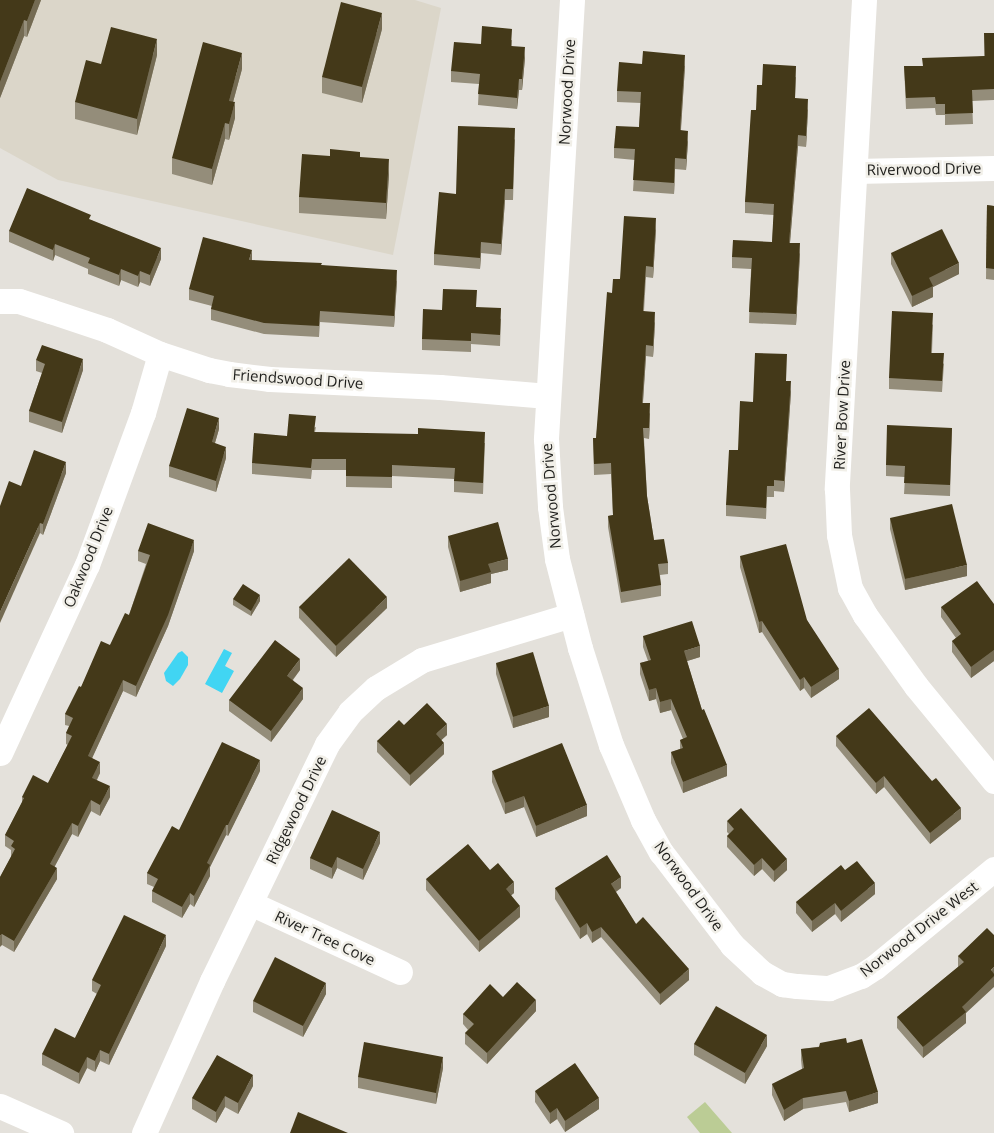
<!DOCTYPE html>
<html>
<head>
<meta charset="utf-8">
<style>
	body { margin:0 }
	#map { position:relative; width:994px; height:1133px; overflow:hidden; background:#e4e1db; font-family:"Open Sans",sans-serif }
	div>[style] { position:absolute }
	.built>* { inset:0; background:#dbd6c9 }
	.green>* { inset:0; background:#bbcc95 }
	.water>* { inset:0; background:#41d5f3 }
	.minor>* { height:25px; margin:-12.5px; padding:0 12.5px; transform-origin:12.5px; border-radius:12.5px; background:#fff }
	.wall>* { inset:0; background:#948d7a }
	.shaded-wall>* { inset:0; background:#746b53 }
	.building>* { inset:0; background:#443919 }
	span { translate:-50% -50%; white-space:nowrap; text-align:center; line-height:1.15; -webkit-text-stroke:5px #f1efe8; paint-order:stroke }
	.street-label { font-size:15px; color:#1f1f1c }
</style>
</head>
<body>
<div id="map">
	<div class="built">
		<i style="clip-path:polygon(0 0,415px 0,441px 8px,393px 255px,58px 180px,0 148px)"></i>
	</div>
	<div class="green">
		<i style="clip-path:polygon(705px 1102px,732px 1133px,700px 1133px,687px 1117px)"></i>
	</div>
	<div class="water">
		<i style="clip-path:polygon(224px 649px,232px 653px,225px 666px,234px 671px,222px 693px,205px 684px)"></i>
		<i style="clip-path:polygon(182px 651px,188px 657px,188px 665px,180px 679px,173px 686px,166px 681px,164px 673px,178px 653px)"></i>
	</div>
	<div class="minor">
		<i style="left:572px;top:0;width:440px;rotate:93.4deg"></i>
		<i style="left:546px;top:439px;width:68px;rotate:86.6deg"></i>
		<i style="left:550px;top:507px;width:52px;rotate:82.3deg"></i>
		<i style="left:557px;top:559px;width:92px;rotate:75.5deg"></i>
		<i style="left:580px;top:648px;width:102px;rotate:72.3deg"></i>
		<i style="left:611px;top:745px;width:82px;rotate:66.9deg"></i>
		<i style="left:643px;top:820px;width:37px;rotate:61deg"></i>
		<i style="left:661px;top:852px;width:117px;rotate:52.6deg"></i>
		<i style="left:732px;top:945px;width:41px;rotate:43deg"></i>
		<i style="left:762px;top:973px;width:23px;rotate:29deg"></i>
		<i style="left:782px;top:984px;width:15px;rotate:8deg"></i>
		<i style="left:797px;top:986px;width:32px;rotate:4deg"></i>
		<i style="left:829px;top:988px;width:34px;rotate:-21deg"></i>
		<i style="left:861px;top:976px;width:17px;rotate:-33deg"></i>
		<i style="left:875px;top:967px;width:154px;rotate:-39.5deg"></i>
		<i style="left:864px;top:0;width:490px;rotate:93.2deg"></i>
		<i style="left:837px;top:489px;width:46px;rotate:87.5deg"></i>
		<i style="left:839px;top:535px;width:54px;rotate:78.3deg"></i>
		<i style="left:850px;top:588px;width:31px;rotate:61deg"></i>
		<i style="left:865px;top:615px;width:87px;rotate:54.3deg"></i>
		<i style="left:916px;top:686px;width:123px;rotate:50.6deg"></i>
		<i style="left:855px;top:171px;width:139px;rotate:-1.2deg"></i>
		<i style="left:0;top:301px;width:19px"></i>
		<i style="left:19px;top:301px;width:33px;rotate:18deg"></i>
		<i style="left:50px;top:311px;width:60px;rotate:18.4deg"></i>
		<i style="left:107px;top:330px;width:58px;rotate:24.4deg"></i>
		<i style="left:160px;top:354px;width:52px;rotate:18.1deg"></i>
		<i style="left:209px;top:370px;width:20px;rotate:11deg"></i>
		<i style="left:229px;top:374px;width:41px;rotate:7deg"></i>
		<i style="left:270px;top:379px;width:170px;rotate:2.7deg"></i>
		<i style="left:440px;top:387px;width:108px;rotate:4.8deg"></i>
		<i style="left:0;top:753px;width:207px;rotate:-65.2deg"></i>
		<i style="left:87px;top:565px;width:162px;rotate:-69.8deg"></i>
		<i style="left:143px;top:413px;width:61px;rotate:-73.9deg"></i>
		<i style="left:250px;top:903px;width:165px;rotate:24.7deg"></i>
		<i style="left:0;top:1106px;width:67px;rotate:23.9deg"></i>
		<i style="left:144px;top:1133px;width:167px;rotate:-65.9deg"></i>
		<i style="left:212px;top:981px;width:263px;rotate:-64.1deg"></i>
		<i style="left:327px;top:744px;width:39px;rotate:-54deg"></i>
		<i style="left:350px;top:712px;width:35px;rotate:-43deg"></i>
		<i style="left:376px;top:688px;width:54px;rotate:-31.3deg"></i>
		<i style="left:422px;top:660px;width:156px;rotate:-16.8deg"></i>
	</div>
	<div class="wall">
		<i style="clip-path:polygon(0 0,41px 0,27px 37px,24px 36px,0 98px)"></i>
		<i style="clip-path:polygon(382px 29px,362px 103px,322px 93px,322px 77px)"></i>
		<i style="clip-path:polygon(984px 33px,994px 33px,994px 100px,972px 101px,973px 124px,945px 125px,945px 115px,936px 115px,935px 108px,906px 109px,904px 66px,922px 66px,984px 56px)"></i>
		<i style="clip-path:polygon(512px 40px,512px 46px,525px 58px,522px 90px,519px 90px,517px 109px,478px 105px,479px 84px,451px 82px,451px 71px,481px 44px)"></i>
		<i style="clip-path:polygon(157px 55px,137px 135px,75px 119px,75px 102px,101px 64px)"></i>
		<i style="clip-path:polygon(642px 64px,685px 66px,681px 130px,688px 142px,686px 170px,675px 169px,674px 194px,633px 191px,635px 160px,614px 158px,614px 148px,639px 127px,641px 103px,617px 102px,617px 91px)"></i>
		<i style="clip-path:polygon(242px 69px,233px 102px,235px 118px,229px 140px,225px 139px,212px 185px,172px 174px,172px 158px)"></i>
		<i style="clip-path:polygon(796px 77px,795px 98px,808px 110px,806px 147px,798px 146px,790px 243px,800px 254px,796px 325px,749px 323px,751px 269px,732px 268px,732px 257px,772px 242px,774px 215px,745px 213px,745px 202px,762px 85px)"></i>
		<i style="clip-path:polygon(515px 139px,513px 200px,505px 200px,501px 255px,481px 253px,480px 269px,434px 265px,434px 254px,456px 194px)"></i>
		<i style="clip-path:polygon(330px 156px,360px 157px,389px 175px,386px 219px,299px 213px,299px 197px)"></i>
		<i style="clip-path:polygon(987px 205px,994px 206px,994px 280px,986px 279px)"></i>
		<i style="clip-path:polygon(91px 220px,161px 259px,150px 286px,140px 282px,138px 287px,121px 280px,119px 286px,88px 274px,88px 269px,55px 255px,53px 261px,9px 242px,9px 231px)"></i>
		<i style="clip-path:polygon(656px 229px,653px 278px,646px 277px,644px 311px,655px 323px,653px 357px,646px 356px,643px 403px,650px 414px,649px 439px,644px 438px,647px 496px,654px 540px,668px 563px,668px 574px,660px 575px,661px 585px,661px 596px,621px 603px,608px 527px,608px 516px,613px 515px,611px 474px,594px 475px,593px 438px,596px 438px,612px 293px,620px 279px)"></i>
		<i style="clip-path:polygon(891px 253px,959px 274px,933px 287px,933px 297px,912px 307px,891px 264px)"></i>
		<i style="clip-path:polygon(252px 260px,321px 265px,397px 281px,394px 327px,320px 322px,319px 337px,264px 334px,211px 320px,211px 309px,212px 306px,189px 300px,189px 289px)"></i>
		<i style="clip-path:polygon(476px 307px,501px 319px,500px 346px,471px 344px,471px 352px,422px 350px,422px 339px,442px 310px)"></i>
		<i style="clip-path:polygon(933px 324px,932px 353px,944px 364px,942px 392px,889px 389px,889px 378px)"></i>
		<i style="clip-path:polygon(36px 360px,83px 370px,62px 433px,29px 422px,29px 411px,42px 373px,36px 371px)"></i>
		<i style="clip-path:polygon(786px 381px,791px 392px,784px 492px,774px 491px,774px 497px,767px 497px,766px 519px,726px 516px,726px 505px,753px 402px)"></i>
		<i style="clip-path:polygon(316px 427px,315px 432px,485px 443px,483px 494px,454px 492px,454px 479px,392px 476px,392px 488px,346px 487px,346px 470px,312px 470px,311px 479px,252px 474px,252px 463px,287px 436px)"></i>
		<i style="clip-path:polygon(952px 428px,950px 496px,904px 494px,905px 477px,886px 476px,886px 465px)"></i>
		<i style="clip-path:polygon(219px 429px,215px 443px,226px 458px,216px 492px,169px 477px,169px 466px)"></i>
		<i style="clip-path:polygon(66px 473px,43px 535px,40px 533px,21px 486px)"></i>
		<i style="clip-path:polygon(890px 518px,967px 576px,905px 590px,890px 529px)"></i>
		<i style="clip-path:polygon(448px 536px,508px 570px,491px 574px,491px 583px,460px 592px,448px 547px)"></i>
		<i style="clip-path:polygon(138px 551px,194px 551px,168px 626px,136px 697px,123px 691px,92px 758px,100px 773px,97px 780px,110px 797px,100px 816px,91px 811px,78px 837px,72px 834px,55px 866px,57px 879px,14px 952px,2px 945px,0 877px,11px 857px,11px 850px,5px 846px,5px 835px,22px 803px,22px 797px,48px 783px,68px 745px,66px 744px,66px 733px,69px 726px,65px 725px,65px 714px,81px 687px,110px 645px,129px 615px,146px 564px,138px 561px)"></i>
		<i style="clip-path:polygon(740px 556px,807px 620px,839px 679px,811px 698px,804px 688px,800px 691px,762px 632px,759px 633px,740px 567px)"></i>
		<i style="clip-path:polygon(233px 599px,260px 601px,251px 616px,233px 605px)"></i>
		<i style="clip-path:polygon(994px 604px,994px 661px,971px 678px,952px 652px,952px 641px,956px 638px,941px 617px,941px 607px)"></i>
		<i style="clip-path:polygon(299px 607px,387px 608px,336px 657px,299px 618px)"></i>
		<i style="clip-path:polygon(643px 636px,700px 657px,687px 661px,702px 710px,727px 776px,683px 793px,671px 763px,671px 752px,680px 749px,680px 740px,683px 739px,671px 710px,660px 713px,656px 699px,649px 701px,640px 674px,640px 663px,648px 661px,643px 647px)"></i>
		<i style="clip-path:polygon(496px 663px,549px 717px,513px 728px,496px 674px)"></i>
		<i style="clip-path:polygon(300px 670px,293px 680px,303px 699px,271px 742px,229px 711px,229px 700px)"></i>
		<i style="clip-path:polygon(404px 725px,447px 735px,441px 740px,444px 754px,410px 786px,377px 752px,377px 741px)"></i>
		<i style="clip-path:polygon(836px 736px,961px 819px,930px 844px,884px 787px,876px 794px,836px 746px)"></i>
		<i style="clip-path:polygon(260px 771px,228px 836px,226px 835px,210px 867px,210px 876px,194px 907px,190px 904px,182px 918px,152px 902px,152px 891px,154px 887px,147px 884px,147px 873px,179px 830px)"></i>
		<i style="clip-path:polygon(492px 771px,587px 816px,536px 837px,524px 807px,505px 814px,492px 782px)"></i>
		<i style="clip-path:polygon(727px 821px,787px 870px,774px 882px,762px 869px,754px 876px,727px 847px,727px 836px,729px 834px,727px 832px)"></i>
		<i style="clip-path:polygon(380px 843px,363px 880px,337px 868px,332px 879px,310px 869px,310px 858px)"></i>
		<i style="clip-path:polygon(490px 870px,514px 893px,511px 895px,520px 917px,479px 952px,426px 890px,426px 879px)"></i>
		<i style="clip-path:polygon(845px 870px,875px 894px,841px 922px,835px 914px,812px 932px,796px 913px,796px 902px)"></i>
		<i style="clip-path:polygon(555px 888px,621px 888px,616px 892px,636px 924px,689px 980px,660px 1005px,601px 937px,592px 943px,587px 934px,580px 939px,555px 899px)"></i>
		<i style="clip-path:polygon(994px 935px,966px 1013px,966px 1023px,923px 1058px,897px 1028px,897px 1017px,958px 967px,958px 956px)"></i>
		<i style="clip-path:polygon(166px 946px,109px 1065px,100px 1061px,95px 1072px,87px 1068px,79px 1084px,42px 1065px,42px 1054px,75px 1038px,97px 994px,92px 991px,92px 980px)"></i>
		<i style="clip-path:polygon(326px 994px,303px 1037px,253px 1012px,253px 1001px)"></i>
		<i style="clip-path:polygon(503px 997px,536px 1011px,487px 1064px,465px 1044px,465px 1033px,468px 1030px,463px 1024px,463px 1014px)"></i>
		<i style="clip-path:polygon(847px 1043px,878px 1103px,849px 1112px,846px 1102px,803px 1109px,784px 1121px,772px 1095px,772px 1084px,802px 1069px,801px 1060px,801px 1049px)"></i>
		<i style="clip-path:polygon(694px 1044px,767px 1046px,745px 1084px,694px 1055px)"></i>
		<i style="clip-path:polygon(443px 1068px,436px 1104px,358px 1088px,358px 1077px)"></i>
		<i style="clip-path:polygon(253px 1086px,238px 1114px,225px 1107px,216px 1123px,192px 1109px,192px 1098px)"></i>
		<i style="clip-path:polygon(535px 1091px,599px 1109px,565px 1132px,557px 1119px,550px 1124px,535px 1102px)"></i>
	</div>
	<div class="shaded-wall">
		<i style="clip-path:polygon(35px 0,41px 0,27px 37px,27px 21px)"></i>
		<i style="clip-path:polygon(382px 13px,382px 29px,362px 103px,362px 87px)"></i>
		<i style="clip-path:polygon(24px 20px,24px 36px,0 98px,0 82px)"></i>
		<i style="clip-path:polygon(157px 39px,157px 55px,137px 135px,137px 119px)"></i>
		<i style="clip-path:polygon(525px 47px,525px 58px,522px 90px,522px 79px)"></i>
		<i style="clip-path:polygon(242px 53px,242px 69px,229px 117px,229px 101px)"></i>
		<i style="clip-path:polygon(685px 55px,685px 66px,680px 141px,680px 130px)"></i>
		<i style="clip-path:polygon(519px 79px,519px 90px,517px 109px,517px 98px)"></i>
		<i style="clip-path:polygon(808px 99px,808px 110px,806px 147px,806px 136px)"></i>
		<i style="clip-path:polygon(235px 102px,235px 118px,229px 140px,229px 124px)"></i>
		<i style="clip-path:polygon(225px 123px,225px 139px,212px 185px,212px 169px)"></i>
		<i style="clip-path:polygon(688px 131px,688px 142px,686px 170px,686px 159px)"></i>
		<i style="clip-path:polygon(798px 135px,798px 146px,789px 254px,789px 243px)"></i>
		<i style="clip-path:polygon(675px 158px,675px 169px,674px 194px,674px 183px)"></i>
		<i style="clip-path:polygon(389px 159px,389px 175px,386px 219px,386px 203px)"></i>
		<i style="clip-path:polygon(505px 189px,505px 200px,501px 255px,501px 244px)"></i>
		<i style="clip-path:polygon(656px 218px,656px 229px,653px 278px,653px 267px)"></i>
		<i style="clip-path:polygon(481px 242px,481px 253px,480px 269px,480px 258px)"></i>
		<i style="clip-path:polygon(800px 243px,800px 254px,796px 325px,796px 314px)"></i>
		<i style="clip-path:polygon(55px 244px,55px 255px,53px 261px,53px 250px)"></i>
		<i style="clip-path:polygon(161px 248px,161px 259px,150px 286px,150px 275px)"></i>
		<i style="clip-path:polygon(252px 250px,252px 261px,249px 260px)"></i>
		<i style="clip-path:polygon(959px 263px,959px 274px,933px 287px,933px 297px,912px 307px,912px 296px,929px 278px)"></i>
		<i style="clip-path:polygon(121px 269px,121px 280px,119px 286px,119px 275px)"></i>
		<i style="clip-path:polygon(397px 270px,397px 281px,394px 327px,394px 316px)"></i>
		<i style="clip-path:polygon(140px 271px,140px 282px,138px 287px,138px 276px)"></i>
		<i style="clip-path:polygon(655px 312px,655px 323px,653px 357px,653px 346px)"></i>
		<i style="clip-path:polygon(646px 345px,646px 356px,642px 414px,642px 403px)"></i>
		<i style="clip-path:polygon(83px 359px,83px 370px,62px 433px,62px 422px)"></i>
		<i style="clip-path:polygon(791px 381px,791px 392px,784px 492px,784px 481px)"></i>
		<i style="clip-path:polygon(650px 403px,650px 414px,649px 439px,649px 428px)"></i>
		<i style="clip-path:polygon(219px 418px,219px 429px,212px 453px,212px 442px)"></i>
		<i style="clip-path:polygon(226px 447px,226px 458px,216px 492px,216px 481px)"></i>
		<i style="clip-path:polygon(66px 462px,66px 473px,43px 535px,43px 524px)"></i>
		<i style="clip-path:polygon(40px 523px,40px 533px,0 623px,0 612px)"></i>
		<i style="clip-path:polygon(194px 540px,194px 551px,168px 626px,136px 697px,136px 686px)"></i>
		<i style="clip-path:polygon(508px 559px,508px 570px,491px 574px,491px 583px,460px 592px,460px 581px,488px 564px)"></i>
		<i style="clip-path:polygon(967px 565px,967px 576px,905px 590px,905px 579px)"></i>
		<i style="clip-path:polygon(260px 595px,260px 601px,251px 616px,251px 611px)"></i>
		<i style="clip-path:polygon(387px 597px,387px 608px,336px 657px,336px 646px)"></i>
		<i style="clip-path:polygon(762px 621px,762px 632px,759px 633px,759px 622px)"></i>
		<i style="clip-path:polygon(700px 646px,700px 657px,684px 662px,684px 651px)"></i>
		<i style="clip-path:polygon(994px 650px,994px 661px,971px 678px,971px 667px)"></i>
		<i style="clip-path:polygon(300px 659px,300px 670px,287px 687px,287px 676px)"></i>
		<i style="clip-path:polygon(839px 669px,839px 679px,811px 698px,811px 687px)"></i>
		<i style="clip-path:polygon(804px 677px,804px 688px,800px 691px,800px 680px)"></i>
		<i style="clip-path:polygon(123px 680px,123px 691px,88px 767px,88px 756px)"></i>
		<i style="clip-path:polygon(303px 688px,303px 699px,271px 742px,271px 731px)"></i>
		<i style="clip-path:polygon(656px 688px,656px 699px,649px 701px,649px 690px)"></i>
		<i style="clip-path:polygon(671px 699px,671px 710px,660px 713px,660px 702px)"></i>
		<i style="clip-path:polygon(549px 706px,549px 717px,513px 728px,513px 717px)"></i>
		<i style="clip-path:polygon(447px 724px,447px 735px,436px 745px,436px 734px)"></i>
		<i style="clip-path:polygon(444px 743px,444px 754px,410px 786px,410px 775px)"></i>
		<i style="clip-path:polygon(260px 760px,260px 771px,228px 836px,228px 825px)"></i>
		<i style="clip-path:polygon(100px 762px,100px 773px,92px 789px,92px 778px)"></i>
		<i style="clip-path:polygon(727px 765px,727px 776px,683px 793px,683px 782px)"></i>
		<i style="clip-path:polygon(884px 776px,884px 787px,876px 794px,876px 783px)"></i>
		<i style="clip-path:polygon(110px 786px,110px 797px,100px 816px,100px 805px)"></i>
		<i style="clip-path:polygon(524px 796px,524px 807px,505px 814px,505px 803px)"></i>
		<i style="clip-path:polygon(91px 800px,91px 811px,78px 837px,78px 826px)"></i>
		<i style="clip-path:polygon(587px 805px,587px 816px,536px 837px,536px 826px)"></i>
		<i style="clip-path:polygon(961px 808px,961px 819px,930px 844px,930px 833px)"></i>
		<i style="clip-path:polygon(72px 823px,72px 834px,50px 875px,50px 864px)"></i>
		<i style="clip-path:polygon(226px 825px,226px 835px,210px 867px,210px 876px,194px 907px,194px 896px,207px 863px)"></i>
		<i style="clip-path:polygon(380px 832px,380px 843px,363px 880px,363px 869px)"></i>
		<i style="clip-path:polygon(337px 857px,337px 868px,332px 879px,332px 868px)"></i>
		<i style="clip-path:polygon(762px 858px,762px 869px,754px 876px,754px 865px)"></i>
		<i style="clip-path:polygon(787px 859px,787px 870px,774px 882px,774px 871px)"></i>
		<i style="clip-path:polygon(57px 868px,57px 879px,14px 952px,14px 941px)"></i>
		<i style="clip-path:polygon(621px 877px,621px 888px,611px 895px,611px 884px)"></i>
		<i style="clip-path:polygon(514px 882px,514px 893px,506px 900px,506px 889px)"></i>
		<i style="clip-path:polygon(875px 883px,875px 894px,841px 922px,841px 911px)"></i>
		<i style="clip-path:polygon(190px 893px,190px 904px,182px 918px,182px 907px)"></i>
		<i style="clip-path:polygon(835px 903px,835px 914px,812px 932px,812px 921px)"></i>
		<i style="clip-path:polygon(520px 906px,520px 917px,479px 952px,479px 941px)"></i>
		<i style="clip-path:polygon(587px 923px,587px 934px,580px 939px,580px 928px)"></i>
		<i style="clip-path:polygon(601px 927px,601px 937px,592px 943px,592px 932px)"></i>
		<i style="clip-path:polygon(2px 934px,2px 945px,0 947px,0 936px)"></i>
		<i style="clip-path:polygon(166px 935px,166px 946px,109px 1065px,109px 1054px)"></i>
		<i style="clip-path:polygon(994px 967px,994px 987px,966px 1013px,966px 1023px,923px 1058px,923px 1047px,962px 1007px)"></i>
		<i style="clip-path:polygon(689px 969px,689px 980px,660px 1005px,660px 994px)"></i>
		<i style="clip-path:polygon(326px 983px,326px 994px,303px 1037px,303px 1026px)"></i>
		<i style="clip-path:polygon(536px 1000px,536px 1011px,487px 1064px,487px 1053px)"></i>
		<i style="clip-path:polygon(767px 1035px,767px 1046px,745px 1084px,745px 1073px)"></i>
		<i style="clip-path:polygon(100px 1050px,100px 1061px,95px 1072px,95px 1061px)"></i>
		<i style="clip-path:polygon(87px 1057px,87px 1068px,79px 1084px,79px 1073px)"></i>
		<i style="clip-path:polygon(443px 1057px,443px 1068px,436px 1104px,436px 1093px)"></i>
		<i style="clip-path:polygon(253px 1075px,253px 1086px,238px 1114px,238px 1103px)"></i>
		<i style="clip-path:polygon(878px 1092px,878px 1103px,849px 1112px,849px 1101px)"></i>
		<i style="clip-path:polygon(225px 1096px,225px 1107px,216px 1123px,216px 1112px)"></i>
		<i style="clip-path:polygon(599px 1098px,599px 1109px,565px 1132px,565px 1121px)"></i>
		<i style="clip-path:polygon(803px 1098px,803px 1109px,784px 1121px,784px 1110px)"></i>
		<i style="clip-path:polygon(557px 1108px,557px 1119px,550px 1124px,550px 1113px)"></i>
	</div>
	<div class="building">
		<i style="clip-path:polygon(0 0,35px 0,27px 21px,24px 20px,0 82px)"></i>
		<i style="clip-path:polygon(341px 2px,382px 13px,362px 87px,322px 77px)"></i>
		<i style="clip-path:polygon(482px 26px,512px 29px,511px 46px,525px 47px,522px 79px,519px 79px,517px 98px,478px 94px,480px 74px,451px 71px,454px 42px,481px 44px)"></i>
		<i style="clip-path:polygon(111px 27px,157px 39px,137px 119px,75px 102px,86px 60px,101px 64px)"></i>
		<i style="clip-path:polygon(984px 33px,994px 33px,994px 89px,972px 90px,973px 113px,945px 114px,945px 104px,936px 104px,935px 97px,906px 98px,904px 66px,923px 66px,922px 58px,985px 56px)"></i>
		<i style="clip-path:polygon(203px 42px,242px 53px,229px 101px,235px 102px,229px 124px,225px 123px,212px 169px,172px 158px)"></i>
		<i style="clip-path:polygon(643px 51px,685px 55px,680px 130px,688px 131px,686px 159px,675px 158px,674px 183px,633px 180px,635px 149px,614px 148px,616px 126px,639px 127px,641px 92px,617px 91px,619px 62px,642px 64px)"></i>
		<i style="clip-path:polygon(763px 64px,796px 66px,795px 98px,808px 99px,806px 136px,798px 135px,789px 243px,800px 243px,796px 314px,749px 312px,752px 258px,732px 257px,733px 240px,772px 242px,774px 204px,745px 202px,751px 110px,756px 110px,757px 85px,762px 85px)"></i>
		<i style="clip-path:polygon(458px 126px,515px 128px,513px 189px,505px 189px,501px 244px,481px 242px,480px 258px,434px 254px,439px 192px,456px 194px)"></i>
		<i style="clip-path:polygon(330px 149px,360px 152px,360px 157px,389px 159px,386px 203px,299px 197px,302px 154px,330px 156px)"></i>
		<i style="clip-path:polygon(27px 188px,91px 215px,89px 219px,161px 248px,150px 275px,140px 271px,138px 276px,121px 269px,119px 275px,88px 263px,90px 258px,55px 244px,53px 250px,9px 231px)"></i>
		<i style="clip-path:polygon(987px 205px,994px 206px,994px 269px,986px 268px)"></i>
		<i style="clip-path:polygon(624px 216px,656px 218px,653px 267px,646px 266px,643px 311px,655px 312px,653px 346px,646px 345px,642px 403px,650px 403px,649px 428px,643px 428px,647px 496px,654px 540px,664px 539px,668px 563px,658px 564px,661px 585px,621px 592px,608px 516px,613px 515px,611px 463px,594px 464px,593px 438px,596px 438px,607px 292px,612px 293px,613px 279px,620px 279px)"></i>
		<i style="clip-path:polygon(942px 229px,959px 263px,929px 278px,933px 286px,912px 296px,891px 253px)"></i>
		<i style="clip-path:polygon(203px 237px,252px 250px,249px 260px,322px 263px,321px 265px,397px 270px,394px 316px,320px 311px,319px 326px,264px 323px,211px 309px,214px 296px,189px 289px)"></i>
		<i style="clip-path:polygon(443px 289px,477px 290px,476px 307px,501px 308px,500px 335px,471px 333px,471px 341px,422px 339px,423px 309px,442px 310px)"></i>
		<i style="clip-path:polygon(892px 311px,933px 313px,931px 353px,944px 353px,942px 381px,889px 378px)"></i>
		<i style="clip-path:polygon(42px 345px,83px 359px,62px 422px,29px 411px,45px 364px,36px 360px)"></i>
		<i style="clip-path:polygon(755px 353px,787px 354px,786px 381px,791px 381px,784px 481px,774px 480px,774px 486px,767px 486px,766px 508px,726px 505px,729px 450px,738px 450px,740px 401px,753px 402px)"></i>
		<i style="clip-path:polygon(187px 408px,219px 418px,212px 442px,226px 447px,216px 481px,169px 466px)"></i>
		<i style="clip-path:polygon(289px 414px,316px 416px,314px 432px,418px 434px,418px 428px,485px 432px,483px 483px,454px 481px,455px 468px,392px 465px,392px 477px,346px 476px,346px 459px,312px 459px,311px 468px,252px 463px,254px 433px,287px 436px)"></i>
		<i style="clip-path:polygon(887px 425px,952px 428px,950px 485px,904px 483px,905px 466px,886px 465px)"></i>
		<i style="clip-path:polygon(34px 450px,66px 462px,43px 524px,40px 523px,0 612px,0 506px,9px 481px,21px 486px)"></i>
		<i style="clip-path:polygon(952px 504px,967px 565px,905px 579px,890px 518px)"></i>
		<i style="clip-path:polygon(498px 522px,508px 559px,488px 564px,491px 572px,460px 581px,448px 536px)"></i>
		<i style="clip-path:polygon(148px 523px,194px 540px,168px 615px,136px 686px,123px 680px,88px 756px,100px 762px,92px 778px,110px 786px,100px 805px,91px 800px,78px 826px,72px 823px,50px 864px,57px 868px,14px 941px,2px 934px,0 936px,0 877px,15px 849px,11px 846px,14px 841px,5px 835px,24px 798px,22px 797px,33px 775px,48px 783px,72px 736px,66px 733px,73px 718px,65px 714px,79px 686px,81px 687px,101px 641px,110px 645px,125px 613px,129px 615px,150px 555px,138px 551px)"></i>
		<i style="clip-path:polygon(786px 544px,807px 620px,839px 669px,811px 687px,804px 677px,800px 680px,762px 621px,759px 622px,740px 556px)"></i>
		<i style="clip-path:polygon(349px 558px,387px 597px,336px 646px,299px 607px)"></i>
		<i style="clip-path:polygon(977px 581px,994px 604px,994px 650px,971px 667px,952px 641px,961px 634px,941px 607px)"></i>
		<i style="clip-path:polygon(243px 584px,260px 595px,251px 611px,233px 599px)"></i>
		<i style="clip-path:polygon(692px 621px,700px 646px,684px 651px,702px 710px,704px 709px,727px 765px,683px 782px,671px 752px,683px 748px,680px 740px,687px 737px,671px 699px,660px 702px,656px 688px,649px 690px,640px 663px,651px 660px,643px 636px)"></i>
		<i style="clip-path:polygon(275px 640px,300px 659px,287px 676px,303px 688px,271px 731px,229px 700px)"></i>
		<i style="clip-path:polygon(533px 652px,549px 706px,513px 717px,496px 663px)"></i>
		<i style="clip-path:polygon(427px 703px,447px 724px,436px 734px,444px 743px,410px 775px,377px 741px,399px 720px,404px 725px)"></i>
		<i style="clip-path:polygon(869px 708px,932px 781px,936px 778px,961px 808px,930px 833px,884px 776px,876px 783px,836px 736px)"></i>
		<i style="clip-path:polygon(222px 742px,260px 760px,228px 825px,226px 825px,207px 863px,210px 865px,194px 896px,190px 893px,182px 907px,152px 891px,158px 879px,147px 873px,172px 826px,179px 830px)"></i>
		<i style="clip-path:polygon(562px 743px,587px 805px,536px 826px,524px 796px,505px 803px,492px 771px)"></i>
		<i style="clip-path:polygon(741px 808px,787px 859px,774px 871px,762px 858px,754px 865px,727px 836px,734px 829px,727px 821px)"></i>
		<i style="clip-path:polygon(332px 810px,380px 832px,363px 869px,337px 857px,332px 868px,310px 858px)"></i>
		<i style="clip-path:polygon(468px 844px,490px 870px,498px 863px,514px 882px,506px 889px,520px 906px,479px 941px,426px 879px)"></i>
		<i style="clip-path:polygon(607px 855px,621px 877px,611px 884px,636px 924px,643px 917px,689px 969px,660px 994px,601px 927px,592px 932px,587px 923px,580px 928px,555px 888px)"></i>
		<i style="clip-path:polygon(857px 861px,875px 883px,841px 911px,835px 903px,812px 921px,796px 902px,841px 865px,845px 870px)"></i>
		<i style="clip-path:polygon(124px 915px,166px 935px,109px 1054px,100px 1050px,95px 1061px,87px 1057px,79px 1073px,42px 1054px,55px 1028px,75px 1038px,101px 985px,92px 980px)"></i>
		<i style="clip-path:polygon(987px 928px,994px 935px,994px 967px,991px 970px,994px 974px,994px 976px,962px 1007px,966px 1012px,923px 1047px,897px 1017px,964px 962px,958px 956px)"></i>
		<i style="clip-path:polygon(275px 957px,326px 983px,303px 1026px,253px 1001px)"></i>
		<i style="clip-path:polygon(517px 982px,536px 1000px,487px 1053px,465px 1033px,474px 1024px,463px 1014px,490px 984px,503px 997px)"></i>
		<i style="clip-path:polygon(716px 1006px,767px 1035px,745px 1073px,694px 1044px)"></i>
		<i style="clip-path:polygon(846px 1038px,847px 1043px,862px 1039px,878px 1092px,849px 1101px,846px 1091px,803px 1098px,784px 1110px,772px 1084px,804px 1068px,801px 1049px,819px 1047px,820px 1043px)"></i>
		<i style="clip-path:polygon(364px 1042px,443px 1057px,436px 1093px,358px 1077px)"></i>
		<i style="clip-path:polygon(217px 1055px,253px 1075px,238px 1103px,225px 1096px,216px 1112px,192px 1098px)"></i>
		<i style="clip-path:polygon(575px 1063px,599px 1098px,565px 1121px,557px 1108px,550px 1113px,535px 1091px)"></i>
		<i style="clip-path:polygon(298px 1112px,348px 1133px,290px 1133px)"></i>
	</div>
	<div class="street-label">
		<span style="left:567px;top:92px;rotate:-87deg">Norwood Drive</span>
		<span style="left:924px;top:169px;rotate:-1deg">Riverwood Drive</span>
		<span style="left:298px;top:379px;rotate:4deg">Friendswood Drive</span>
		<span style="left:842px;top:415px;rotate:-87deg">River Bow Drive</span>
		<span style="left:551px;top:496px;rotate:-95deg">Norwood Drive</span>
		<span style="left:88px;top:557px;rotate:-68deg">Oakwood Drive</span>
		<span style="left:296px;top:810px;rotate:-64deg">Ridgewood Drive</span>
		<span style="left:689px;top:886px;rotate:54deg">Norwood Drive</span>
		<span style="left:919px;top:929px;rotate:-38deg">Norwood Drive West</span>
		<span style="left:325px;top:938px;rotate:25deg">River Tree Cove</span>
	</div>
</div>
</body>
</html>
